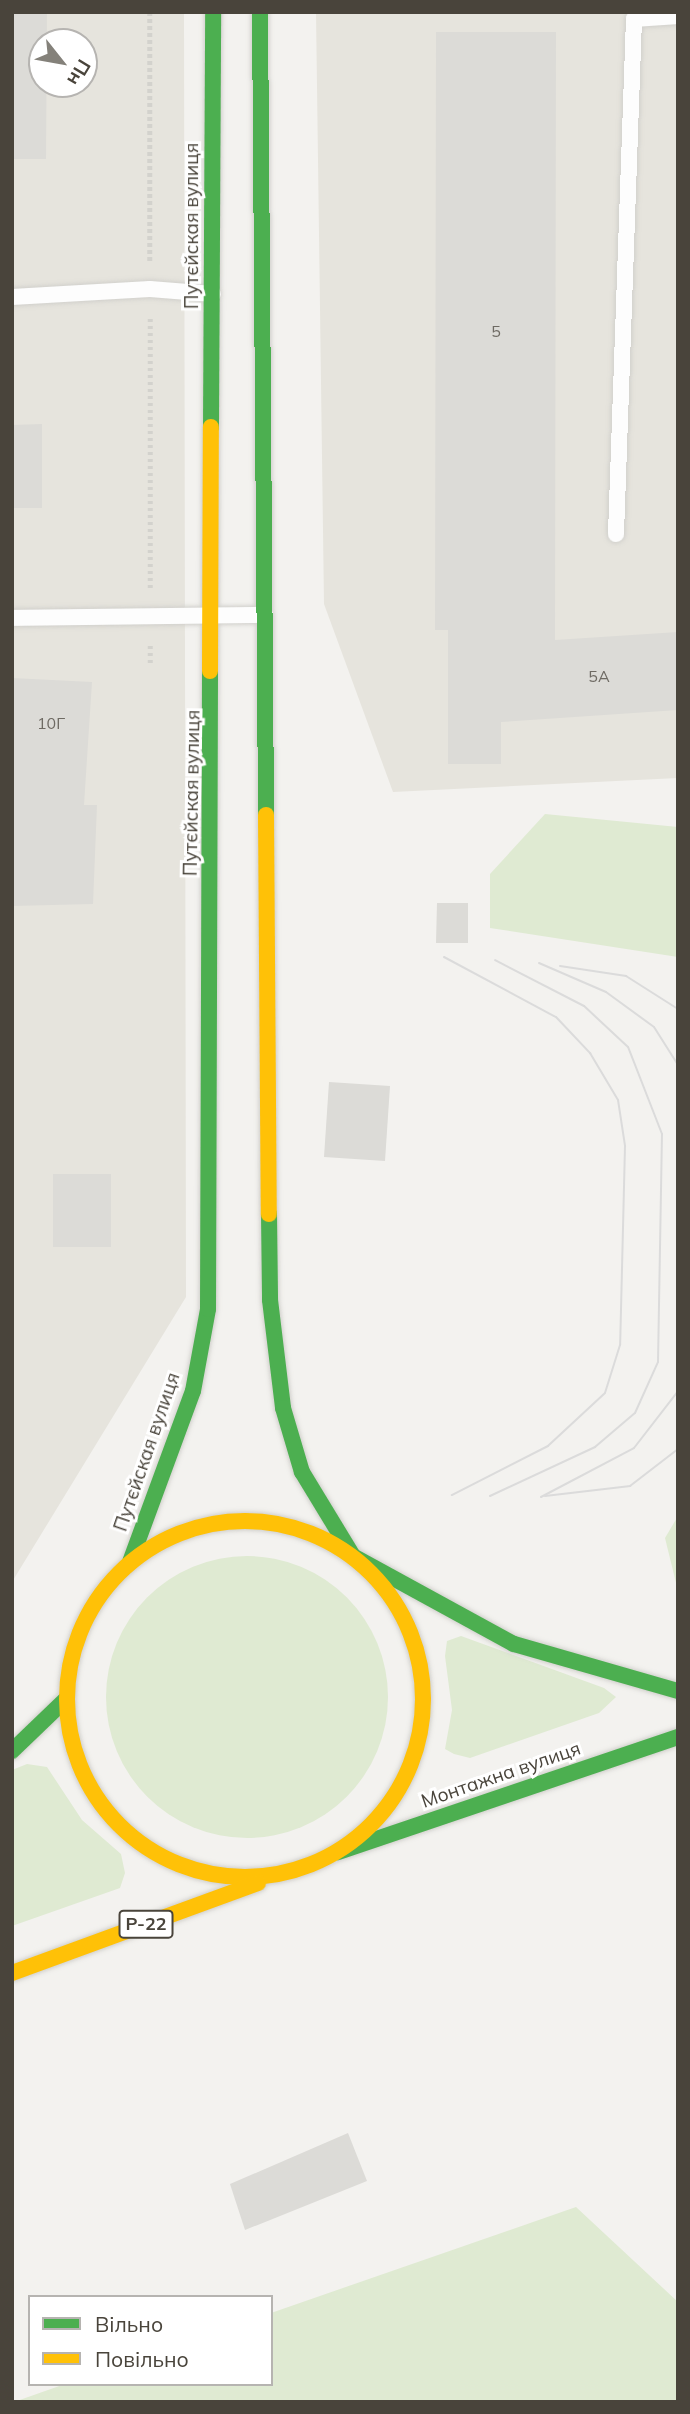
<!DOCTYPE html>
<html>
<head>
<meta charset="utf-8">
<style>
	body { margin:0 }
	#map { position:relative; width:690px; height:2414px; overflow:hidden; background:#f3f2ef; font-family:Mulish,sans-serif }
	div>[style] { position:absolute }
	.residential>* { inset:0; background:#e6e4dd }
	.green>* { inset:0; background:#dfead2 }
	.round { border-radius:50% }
	.building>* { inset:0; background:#dcdbd7 }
	.path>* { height:4.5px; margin-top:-2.25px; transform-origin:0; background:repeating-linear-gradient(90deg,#d3d2cd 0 3.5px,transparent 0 7px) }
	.roads { filter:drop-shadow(0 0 2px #d1d0cc) drop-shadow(0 0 2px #d1d0cc) }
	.lane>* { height:16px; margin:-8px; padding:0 8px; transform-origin:8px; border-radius:8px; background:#fdfdfd }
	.fast>* { height:16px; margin:-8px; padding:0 8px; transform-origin:8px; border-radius:8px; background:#4caf50 }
	.slow>* { height:16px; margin:-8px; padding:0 8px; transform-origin:8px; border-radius:8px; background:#ffc107 }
	.slow>.ring { margin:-8px; padding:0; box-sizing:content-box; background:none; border:16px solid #ffc107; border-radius:50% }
	.tram>* { height:2px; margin:-1px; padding:0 1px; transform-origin:1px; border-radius:1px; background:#dbdbdb }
	span { translate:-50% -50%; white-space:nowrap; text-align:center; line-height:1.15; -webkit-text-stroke:6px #fff; paint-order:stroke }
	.number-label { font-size:16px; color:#6e6a63 }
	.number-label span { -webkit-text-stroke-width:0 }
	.shield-label span { padding:2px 5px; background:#fff; border:2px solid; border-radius:5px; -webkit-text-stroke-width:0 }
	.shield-label { font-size:18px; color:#49443b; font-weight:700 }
	.street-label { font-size:19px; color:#49443b }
	.frame { position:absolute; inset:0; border:14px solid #49443b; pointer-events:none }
	.legend { position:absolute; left:28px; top:2295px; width:245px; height:91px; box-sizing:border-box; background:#fff; border:2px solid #b6b4b1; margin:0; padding:9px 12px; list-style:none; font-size:21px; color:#49443b }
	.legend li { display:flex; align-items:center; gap:14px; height:35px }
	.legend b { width:35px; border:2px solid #b6b4b1 }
	.north { position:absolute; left:28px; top:28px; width:70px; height:70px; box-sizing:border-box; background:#fff; border:2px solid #b6b4b1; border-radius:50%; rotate:121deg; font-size:19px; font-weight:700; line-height:28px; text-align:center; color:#49443b }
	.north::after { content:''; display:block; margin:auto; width:24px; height:32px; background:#84817a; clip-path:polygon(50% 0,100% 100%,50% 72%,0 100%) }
</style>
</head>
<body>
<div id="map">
	<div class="residential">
		<i style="clip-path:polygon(evenodd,12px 12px,184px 12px,186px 1297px,12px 1582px,12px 12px,42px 42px,84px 42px,84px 84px,42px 84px,42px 42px)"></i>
		<i style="clip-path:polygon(316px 12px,678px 12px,678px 778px,393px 792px,324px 604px)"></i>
	</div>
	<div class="green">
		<i style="clip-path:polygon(545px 814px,678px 827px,678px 957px,490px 928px,490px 874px)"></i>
		<i style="clip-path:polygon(678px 1516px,678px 1591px,665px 1538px)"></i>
		<i class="round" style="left:106px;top:1556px;width:282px;height:282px"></i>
		<i style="clip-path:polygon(461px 1636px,604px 1688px,616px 1697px,599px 1713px,470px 1758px,454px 1754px,445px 1749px,452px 1710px,445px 1656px,447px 1641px)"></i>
		<i style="clip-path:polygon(27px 1764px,47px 1767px,82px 1820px,121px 1854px,125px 1873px,120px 1888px,12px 1926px,12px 1770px)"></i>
		<i style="clip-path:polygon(576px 2207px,678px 2302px,678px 2402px,14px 2402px,65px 2384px,271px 2384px,271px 2313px)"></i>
	</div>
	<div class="building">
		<i style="clip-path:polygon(12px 12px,47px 12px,46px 159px,12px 159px)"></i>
		<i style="clip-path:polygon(436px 32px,556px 32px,555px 640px,678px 632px,678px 710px,501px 722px,501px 764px,448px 764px,448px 630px,435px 630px)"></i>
		<i style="clip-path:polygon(42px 424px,42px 508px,12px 508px,12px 425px)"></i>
		<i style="clip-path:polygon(12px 678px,92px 682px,84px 805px,97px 805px,93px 904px,12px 906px)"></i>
		<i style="clip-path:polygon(437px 903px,468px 903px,468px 943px,436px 943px)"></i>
		<i style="clip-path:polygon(329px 1082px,390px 1086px,385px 1161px,324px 1157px)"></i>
		<i style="clip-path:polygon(53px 1174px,111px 1174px,111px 1247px,53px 1247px)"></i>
		<i style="clip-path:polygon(348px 2133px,367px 2181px,245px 2230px,230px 2184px)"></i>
	</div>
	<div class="path">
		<i style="left:150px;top:12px;width:251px;rotate:90deg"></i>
		<i style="left:150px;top:588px;width:271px;rotate:-90deg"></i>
		<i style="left:150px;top:663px;width:21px;rotate:-90deg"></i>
	</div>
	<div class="roads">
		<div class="lane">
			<i style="left:12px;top:297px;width:138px;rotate:-3.3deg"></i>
			<i style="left:150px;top:289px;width:63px;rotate:4.5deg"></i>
			<i style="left:616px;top:534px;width:515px;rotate:-88deg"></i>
			<i style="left:634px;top:19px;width:44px;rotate:-3.9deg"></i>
			<i style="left:12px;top:618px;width:253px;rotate:-0.7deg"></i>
		</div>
		<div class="fast">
			<i style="left:260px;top:12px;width:803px;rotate:89.57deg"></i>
			<i style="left:211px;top:427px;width:415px;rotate:-89.7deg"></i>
			<i style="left:269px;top:1214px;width:86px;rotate:89.3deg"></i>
			<i style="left:270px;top:1300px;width:109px;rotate:83.1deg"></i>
			<i style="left:283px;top:1408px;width:67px;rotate:73.5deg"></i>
			<i style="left:302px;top:1472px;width:98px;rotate:58.7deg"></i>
			<i style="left:353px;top:1556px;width:183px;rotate:28.7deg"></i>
			<i style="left:514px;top:1644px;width:171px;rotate:16deg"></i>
			<i style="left:130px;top:1562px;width:182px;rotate:-69.8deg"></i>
			<i style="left:193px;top:1391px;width:83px;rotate:-79.6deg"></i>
			<i style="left:208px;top:1309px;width:638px;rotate:-89.82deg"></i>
			<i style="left:12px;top:1751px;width:75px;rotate:-43.9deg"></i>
			<i style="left:338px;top:1852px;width:359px;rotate:-18.7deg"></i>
		</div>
		<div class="slow">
			<i style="left:210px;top:671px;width:244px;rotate:-89.8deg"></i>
			<i style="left:266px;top:815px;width:399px;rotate:89.6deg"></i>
			<i class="ring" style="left:67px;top:1521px;width:340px;height:340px"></i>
			<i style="left:12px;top:1973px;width:262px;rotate:-20.1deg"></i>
		</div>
	</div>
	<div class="tram">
		<i style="left:444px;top:957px;width:127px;rotate:28.2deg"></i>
		<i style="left:556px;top:1017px;width:50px;rotate:46.6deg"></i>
		<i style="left:590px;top:1053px;width:55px;rotate:59.2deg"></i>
		<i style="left:618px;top:1100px;width:47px;rotate:81.3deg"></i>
		<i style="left:625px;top:1146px;width:199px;rotate:91.4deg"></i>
		<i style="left:620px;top:1345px;width:50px;rotate:107.4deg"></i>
		<i style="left:605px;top:1393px;width:78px;rotate:137.1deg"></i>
		<i style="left:548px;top:1446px;width:108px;rotate:153deg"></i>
		<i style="left:539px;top:963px;width:73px;rotate:23.4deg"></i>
		<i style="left:606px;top:992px;width:59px;rotate:36.1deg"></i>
		<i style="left:654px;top:1027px;width:45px;rotate:57.7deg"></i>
		<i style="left:560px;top:966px;width:67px;rotate:8.6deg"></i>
		<i style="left:626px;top:976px;width:62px;rotate:32.4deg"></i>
		<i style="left:490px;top:1496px;width:116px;rotate:-25deg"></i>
		<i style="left:595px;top:1447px;width:52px;rotate:-40.4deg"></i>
		<i style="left:635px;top:1413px;width:56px;rotate:-65.7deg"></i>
		<i style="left:658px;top:1362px;width:228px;rotate:-89deg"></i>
		<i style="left:662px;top:1134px;width:93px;rotate:-111.3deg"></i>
		<i style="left:628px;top:1047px;width:60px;rotate:-137deg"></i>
		<i style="left:584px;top:1006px;width:100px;rotate:-152.7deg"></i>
		<i style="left:545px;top:1496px;width:86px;rotate:-6.7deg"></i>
		<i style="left:630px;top:1486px;width:61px;rotate:-37.6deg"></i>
		<i style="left:541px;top:1497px;width:105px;rotate:-27.8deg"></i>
		<i style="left:634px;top:1448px;width:72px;rotate:-52.3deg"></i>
	</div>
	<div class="number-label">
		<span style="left:496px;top:331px">5</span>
		<span style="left:599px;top:676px">5А</span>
		<span style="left:51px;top:723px">10Г</span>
	</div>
	<div class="shield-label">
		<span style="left:146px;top:1924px">Р-22</span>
	</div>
	<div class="street-label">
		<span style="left:192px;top:226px;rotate:-90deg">Путєйская вулиця</span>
		<span style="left:192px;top:793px;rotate:-89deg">Путєйская вулиця</span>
		<span style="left:147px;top:1452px;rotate:-71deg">Путєйская вулиця</span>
		<span style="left:501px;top:1775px;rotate:-19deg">Монтажна вулиця</span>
	</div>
	<div class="frame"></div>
	<ul class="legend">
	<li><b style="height:9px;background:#4caf50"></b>Вільно</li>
	<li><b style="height:9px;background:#ffc107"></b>Повільно</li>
	</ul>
	<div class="north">Пн</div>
</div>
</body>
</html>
